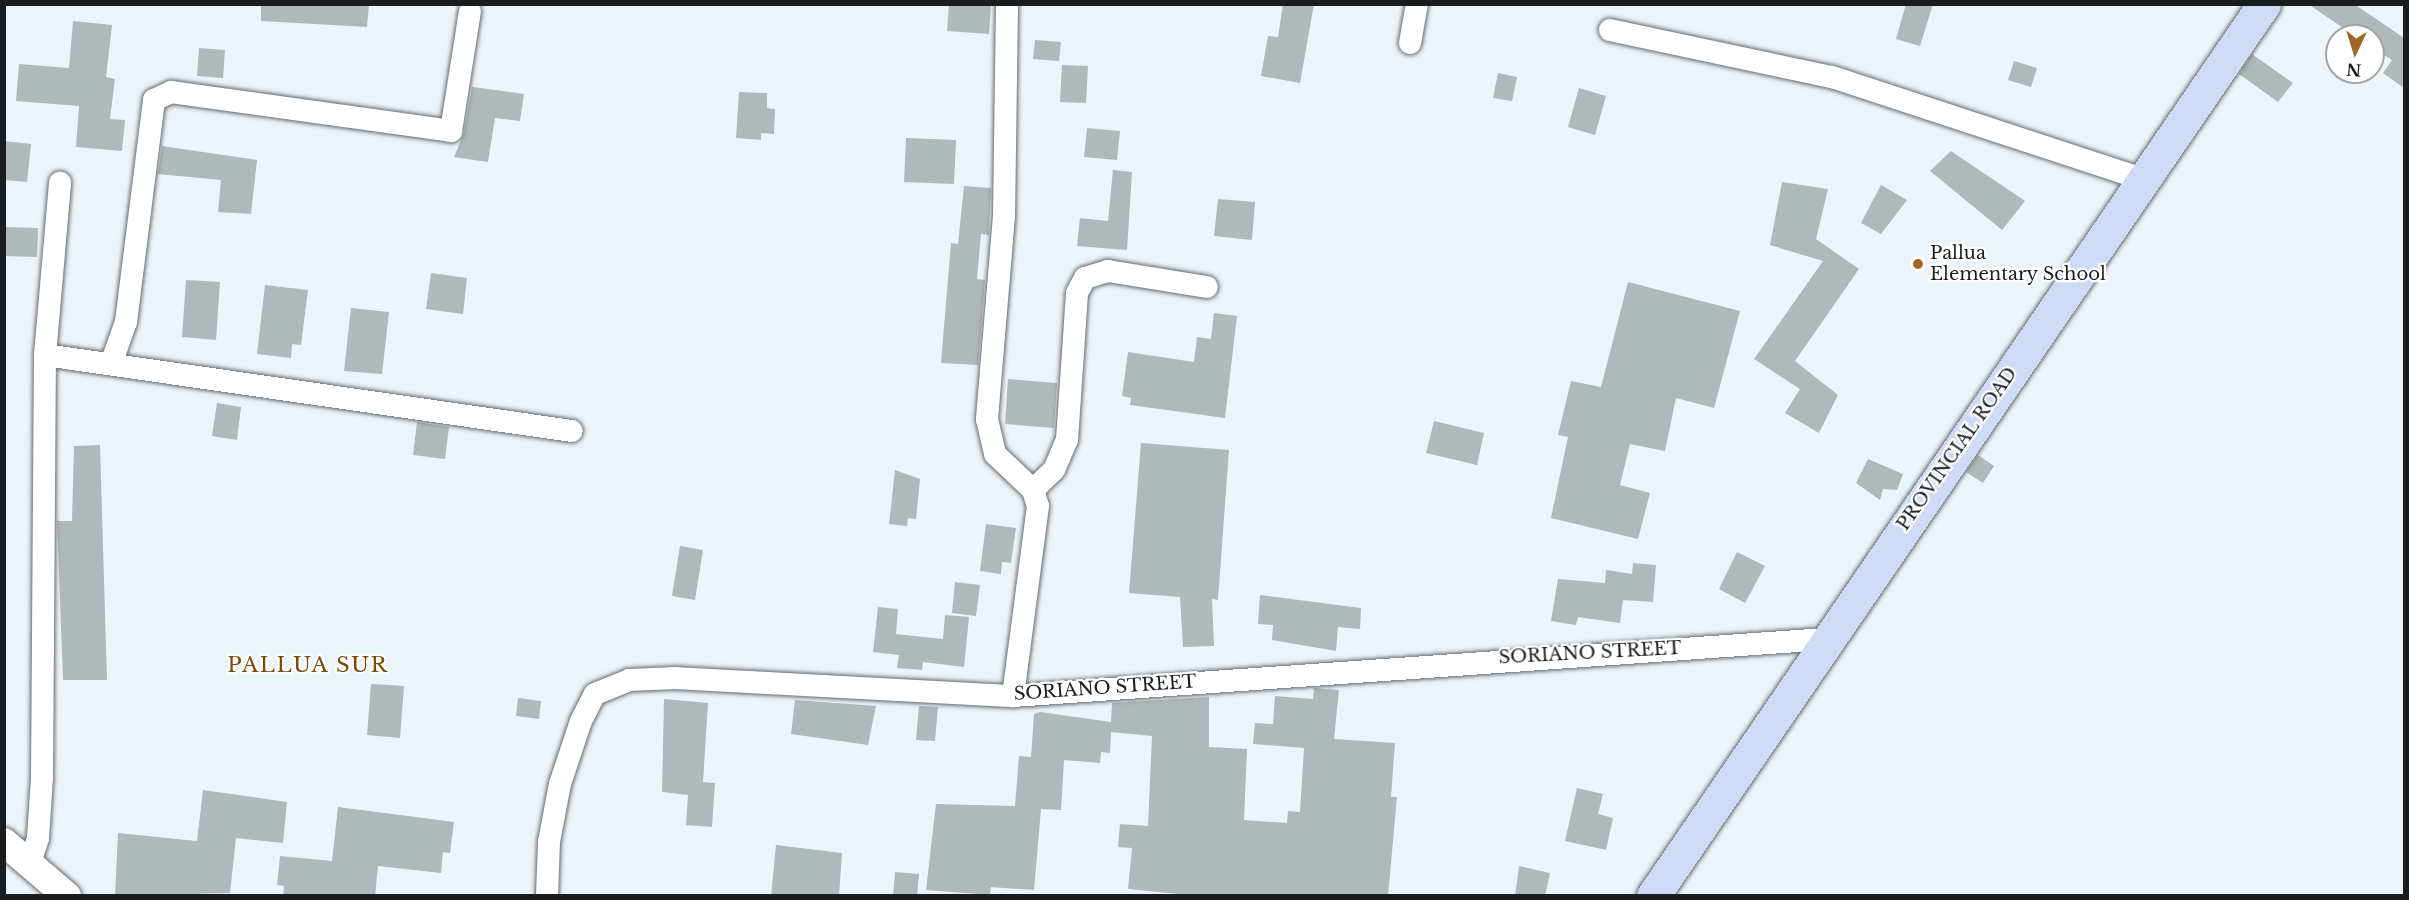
<!DOCTYPE html>
<html>
<head>
<meta charset="utf-8">
<style>
	body { margin:0 }
	#map { position:relative; width:2409px; height:900px; overflow:hidden; background:#ecf4f9; font-family:"Libre Baskerville",serif }
	div>[style] { position:absolute }
	.building>* { inset:0; background:#afb9b9 }
	.roads { filter:drop-shadow(0 0 2px #656c70) drop-shadow(0 0 2px #656c70) }
	.minor>* { height:22px; margin:-11px; padding:0 11px; transform-origin:11px; border-radius:11px; background:#fff }
	.tertiary>* { height:28px; margin:-14px; padding:0 14px; transform-origin:14px; border-radius:14px; background:#fff }
	.secondary>* { height:33px; margin:-16.5px; padding:0 16.5px; transform-origin:16.5px; border-radius:16.5px; background:#cddbf7 }
	.dots>* { width:16px; height:16px; translate:-50% -50%; box-sizing:border-box; border:3px solid #fff; border-radius:50% }
	span { translate:-50% -50%; white-space:nowrap; text-align:center; line-height:1.15; -webkit-text-stroke:4.5px #fff; paint-order:stroke }
	.poi-label { font-size:18px; color:#1a1d1f }
	.left { translate:0 -50%; text-align:left }
	.street-label { font-size:18px; color:#1a1d1f }
	.quarter-label { font-size:21px; color:#7d4906; letter-spacing:1.5px }
	.frame { position:absolute; inset:0; border:6px solid #1a1d1f; pointer-events:none }
	.north { position:absolute; left:2325px; top:24px; width:60px; height:60px; box-sizing:border-box; background:#fff; border:2px solid #a3a5a5; border-radius:50%; rotate:184deg; font-size:16px; font-weight:700; line-height:24px; text-align:center; color:#1a1d1f }
	.north::after { content:''; display:block; margin:auto; width:21px; height:27px; background:#a16626; clip-path:polygon(50% 0,100% 100%,50% 72%,0 100%) }
</style>
</head>
<body>
<div id="map">
	<div class="building">
		<i style="clip-path:polygon(261px 4px,369px 4px,367px 27px,261px 21px)"></i>
		<i style="clip-path:polygon(949px 4px,991px 4px,989px 34px,947px 31px)"></i>
		<i style="clip-path:polygon(1283px 4px,1314px 4px,1300px 83px,1261px 76px,1268px 36px,1278px 37px)"></i>
		<i style="clip-path:polygon(1906px 4px,1933px 4px,1920px 46px,1896px 39px)"></i>
		<i style="clip-path:polygon(2308px 4px,2354px 4px,2404px 38px,2404px 88px,2383px 73px,2392px 60px,2373px 48px,2373px 36px,2355px 36px)"></i>
		<i style="clip-path:polygon(73px 21px,112px 25px,106px 77px,115px 79px,110px 119px,125px 120px,122px 151px,76px 147px,79px 106px,16px 101px,19px 64px,69px 68px)"></i>
		<i style="clip-path:polygon(1035px 40px,1061px 42px,1059px 61px,1033px 59px)"></i>
		<i style="clip-path:polygon(199px 48px,225px 50px,223px 78px,197px 76px)"></i>
		<i style="clip-path:polygon(2252px 54px,2293px 83px,2278px 102px,2239px 74px)"></i>
		<i style="clip-path:polygon(2014px 61px,2037px 68px,2031px 87px,2008px 80px)"></i>
		<i style="clip-path:polygon(1062px 65px,1088px 66px,1086px 103px,1060px 102px)"></i>
		<i style="clip-path:polygon(1498px 73px,1517px 77px,1512px 101px,1493px 98px)"></i>
		<i style="clip-path:polygon(472px 87px,524px 94px,520px 121px,495px 118px,488px 162px,454px 157px,464px 133px)"></i>
		<i style="clip-path:polygon(1579px 88px,1606px 96px,1595px 135px,1568px 127px)"></i>
		<i style="clip-path:polygon(739px 92px,767px 93px,767px 108px,775px 109px,774px 134px,761px 133px,761px 140px,736px 138px)"></i>
		<i style="clip-path:polygon(1087px 128px,1120px 131px,1117px 160px,1084px 157px)"></i>
		<i style="clip-path:polygon(906px 138px,956px 140px,954px 184px,904px 182px)"></i>
		<i style="clip-path:polygon(4px 141px,31px 144px,27px 182px,4px 180px)"></i>
		<i style="clip-path:polygon(162px 146px,257px 160px,251px 214px,218px 212px,221px 180px,158px 174px)"></i>
		<i style="clip-path:polygon(1951px 151px,2025px 201px,2002px 230px,1930px 171px)"></i>
		<i style="clip-path:polygon(1113px 170px,1132px 172px,1127px 250px,1077px 246px,1080px 218px,1108px 221px)"></i>
		<i style="clip-path:polygon(1782px 182px,1828px 189px,1816px 239px,1859px 269px,1795px 361px,1838px 395px,1819px 433px,1785px 413px,1800px 389px,1754px 359px,1823px 261px,1770px 245px)"></i>
		<i style="clip-path:polygon(1881px 185px,1907px 200px,1881px 234px,1861px 223px)"></i>
		<i style="clip-path:polygon(964px 186px,991px 188px,989px 235px,981px 234px,977px 279px,985px 280px,978px 365px,941px 363px,951px 243px,958px 244px)"></i>
		<i style="clip-path:polygon(1218px 199px,1255px 202px,1252px 240px,1214px 236px)"></i>
		<i style="clip-path:polygon(4px 227px,38px 228px,37px 257px,4px 256px)"></i>
		<i style="clip-path:polygon(431px 273px,467px 278px,463px 314px,426px 309px)"></i>
		<i style="clip-path:polygon(186px 280px,220px 282px,216px 340px,182px 337px)"></i>
		<i style="clip-path:polygon(1628px 282px,1740px 311px,1714px 408px,1676px 398px,1665px 451px,1630px 444px,1620px 485px,1650px 493px,1638px 539px,1551px 518px,1568px 437px,1558px 435px,1571px 381px,1601px 387px)"></i>
		<i style="clip-path:polygon(265px 285px,308px 290px,301px 345px,292px 344px,291px 358px,257px 354px)"></i>
		<i style="clip-path:polygon(351px 308px,389px 312px,382px 374px,344px 371px)"></i>
		<i style="clip-path:polygon(1214px 313px,1237px 316px,1225px 418px,1130px 405px,1131px 398px,1122px 396px,1128px 352px,1194px 362px,1197px 337px,1211px 339px)"></i>
		<i style="clip-path:polygon(1008px 379px,1057px 383px,1054px 428px,1005px 424px)"></i>
		<i style="clip-path:polygon(217px 403px,241px 407px,237px 440px,212px 436px)"></i>
		<i style="clip-path:polygon(1434px 421px,1484px 433px,1477px 465px,1426px 453px)"></i>
		<i style="clip-path:polygon(417px 422px,449px 427px,445px 459px,413px 455px)"></i>
		<i style="clip-path:polygon(1141px 443px,1229px 450px,1218px 600px,1212px 599px,1214px 646px,1183px 647px,1180px 597px,1129px 593px)"></i>
		<i style="clip-path:polygon(100px 445px,107px 680px,63px 680px,57px 521px,72px 521px,74px 446px)"></i>
		<i style="clip-path:polygon(1978px 455px,1994px 466px,1983px 483px,1966px 472px)"></i>
		<i style="clip-path:polygon(1868px 459px,1903px 474px,1897px 490px,1883px 489px,1880px 500px,1856px 483px)"></i>
		<i style="clip-path:polygon(895px 470px,920px 479px,916px 519px,908px 518px,907px 526px,889px 524px)"></i>
		<i style="clip-path:polygon(986px 524px,1016px 528px,1011px 563px,1002px 562px,1001px 574px,980px 571px)"></i>
		<i style="clip-path:polygon(680px 546px,703px 550px,695px 600px,672px 596px)"></i>
		<i style="clip-path:polygon(1737px 552px,1765px 566px,1745px 603px,1719px 589px)"></i>
		<i style="clip-path:polygon(1633px 563px,1656px 565px,1653px 602px,1623px 600px,1620px 623px,1578px 617px,1576px 625px,1551px 621px,1558px 579px,1605px 583px,1606px 570px,1632px 574px)"></i>
		<i style="clip-path:polygon(955px 582px,980px 585px,976px 616px,952px 613px)"></i>
		<i style="clip-path:polygon(1260px 595px,1361px 608px,1360px 629px,1338px 627px,1336px 651px,1272px 640px,1273px 625px,1258px 624px)"></i>
		<i style="clip-path:polygon(878px 607px,898px 609px,896px 634px,943px 639px,945px 615px,969px 617px,964px 667px,923px 662px,922px 670px,897px 668px,899px 655px,873px 652px)"></i>
		<i style="clip-path:polygon(371px 684px,404px 686px,400px 738px,367px 735px)"></i>
		<i style="clip-path:polygon(1314px 688px,1339px 690px,1334px 739px,1395px 743px,1391px 797px,1397px 797px,1388px 896px,1198px 896px,1128px 889px,1132px 848px,1118px 847px,1120px 824px,1148px 826px,1152px 736px,1111px 732px,1110px 753px,1101px 752px,1100px 763px,1064px 760px,1061px 810px,1041px 809px,1034px 890px,991px 887px,990px 895px,926px 890px,936px 804px,1015px 806px,1019px 756px,1031px 757px,1034px 714px,1040px 712px,1111px 722px,1112px 703px,1209px 697px,1209px 747px,1247px 749px,1244px 820px,1287px 823px,1288px 811px,1300px 812px,1304px 748px,1253px 744px,1255px 723px,1273px 724px,1275px 696px,1313px 699px)"></i>
		<i style="clip-path:polygon(518px 698px,541px 701px,539px 719px,516px 716px)"></i>
		<i style="clip-path:polygon(664px 699px,708px 703px,703px 782px,715px 783px,712px 827px,686px 825px,688px 795px,662px 792px)"></i>
		<i style="clip-path:polygon(795px 700px,876px 706px,868px 745px,791px 734px)"></i>
		<i style="clip-path:polygon(919px 706px,938px 707px,935px 741px,916px 740px)"></i>
		<i style="clip-path:polygon(1577px 788px,1603px 794px,1598px 814px,1613px 818px,1606px 850px,1565px 841px)"></i>
		<i style="clip-path:polygon(203px 790px,287px 802px,283px 843px,236px 838px,230px 893px,115px 896px,118px 833px,197px 841px)"></i>
		<i style="clip-path:polygon(338px 807px,454px 822px,450px 853px,443px 852px,441px 873px,378px 866px,375px 896px,283px 896px,284px 886px,277px 885px,280px 856px,332px 861px)"></i>
		<i style="clip-path:polygon(776px 845px,842px 853px,839px 896px,771px 896px)"></i>
		<i style="clip-path:polygon(1519px 866px,1550px 873px,1545px 896px,1515px 896px)"></i>
		<i style="clip-path:polygon(895px 872px,919px 874px,917px 896px,893px 896px)"></i>
	</div>
	<div class="roads">
		<div class="minor">
			<i style="left:1007px;top:4px;width:212px;rotate:90.8deg"></i>
			<i style="left:1004px;top:216px;width:204px;rotate:94.8deg"></i>
			<i style="left:987px;top:419px;width:36px;rotate:77deg"></i>
			<i style="left:995px;top:454px;width:52px;rotate:43.5deg"></i>
			<i style="left:1033px;top:490px;width:17px;rotate:73deg"></i>
			<i style="left:1038px;top:506px;width:192px;rotate:97.5deg"></i>
			<i style="left:1610px;top:30px;width:227px;rotate:12deg"></i>
			<i style="left:1832px;top:77px;width:327px;rotate:18.2deg"></i>
			<i style="left:1410px;top:43px;width:40px;rotate:-80deg"></i>
			<i style="left:45px;top:355px;width:173px;rotate:-85deg"></i>
			<i style="left:112px;top:361px;width:41px;rotate:-70.3deg"></i>
			<i style="left:126px;top:322px;width:224px;rotate:-82.8deg"></i>
			<i style="left:154px;top:100px;width:19px;rotate:-25deg"></i>
			<i style="left:171px;top:92px;width:283px;rotate:7.9deg"></i>
			<i style="left:451px;top:131px;width:121px;rotate:-81deg"></i>
			<i style="left:1033px;top:490px;width:29px;rotate:-44deg"></i>
			<i style="left:1054px;top:470px;width:33px;rotate:-67deg"></i>
			<i style="left:1067px;top:440px;width:147px;rotate:-86.1deg"></i>
			<i style="left:1077px;top:293px;width:17px;rotate:-62deg"></i>
			<i style="left:1085px;top:278px;width:24px;rotate:-17deg"></i>
			<i style="left:1108px;top:271px;width:100px;rotate:9.2deg"></i>
			<i style="left:30px;top:863px;width:26px;rotate:-72deg"></i>
			<i style="left:38px;top:838px;width:60px;rotate:-86.2deg"></i>
			<i style="left:42px;top:778px;width:423px;rotate:-89.6deg"></i>
			<i style="left:45px;top:355px;width:532px;rotate:8.21deg"></i>
			<i style="left:547px;top:896px;width:54px;rotate:-87.9deg"></i>
			<i style="left:549px;top:842px;width:59px;rotate:-79.3deg"></i>
			<i style="left:560px;top:784px;width:66px;rotate:-71.6deg"></i>
			<i style="left:581px;top:721px;width:30px;rotate:-63deg"></i>
			<i style="left:595px;top:694px;width:37px;rotate:-22deg"></i>
			<i style="left:629px;top:680px;width:47px;rotate:-2.4deg"></i>
			<i style="left:676px;top:678px;width:337px;rotate:3.1deg"></i>
			<i style="left:1013px;top:696px;width:815px;rotate:-4.01deg"></i>
		</div>
		<div class="tertiary">
			<i style="left:4px;top:842px;width:83px;rotate:40.6deg"></i>
		</div>
		<div class="secondary">
			<i style="left:1653px;top:896px;width:1081px;rotate:-55.59deg"></i>
		</div>
	</div>
	<div class="dots">
		<i style="left:1918px;top:264px;background:#a16626"></i>
	</div>
	<div class="poi-label">
		<span class="left" style="left:1930px;top:264px">Pallua<br>Elementary School</span>
	</div>
	<div class="street-label">
		<span style="left:1957px;top:449px;rotate:-55deg">PROVINCIAL ROAD</span>
		<span style="left:1590px;top:653px;rotate:-3deg">SORIANO STREET</span>
		<span style="left:1105px;top:688px;rotate:-4deg">SORIANO STREET</span>
	</div>
	<div class="quarter-label">
		<span style="left:308px;top:665px">PALLUA SUR</span>
	</div>
	<div class="frame"></div>
	<div class="north">N</div>
</div>
</body>
</html>
